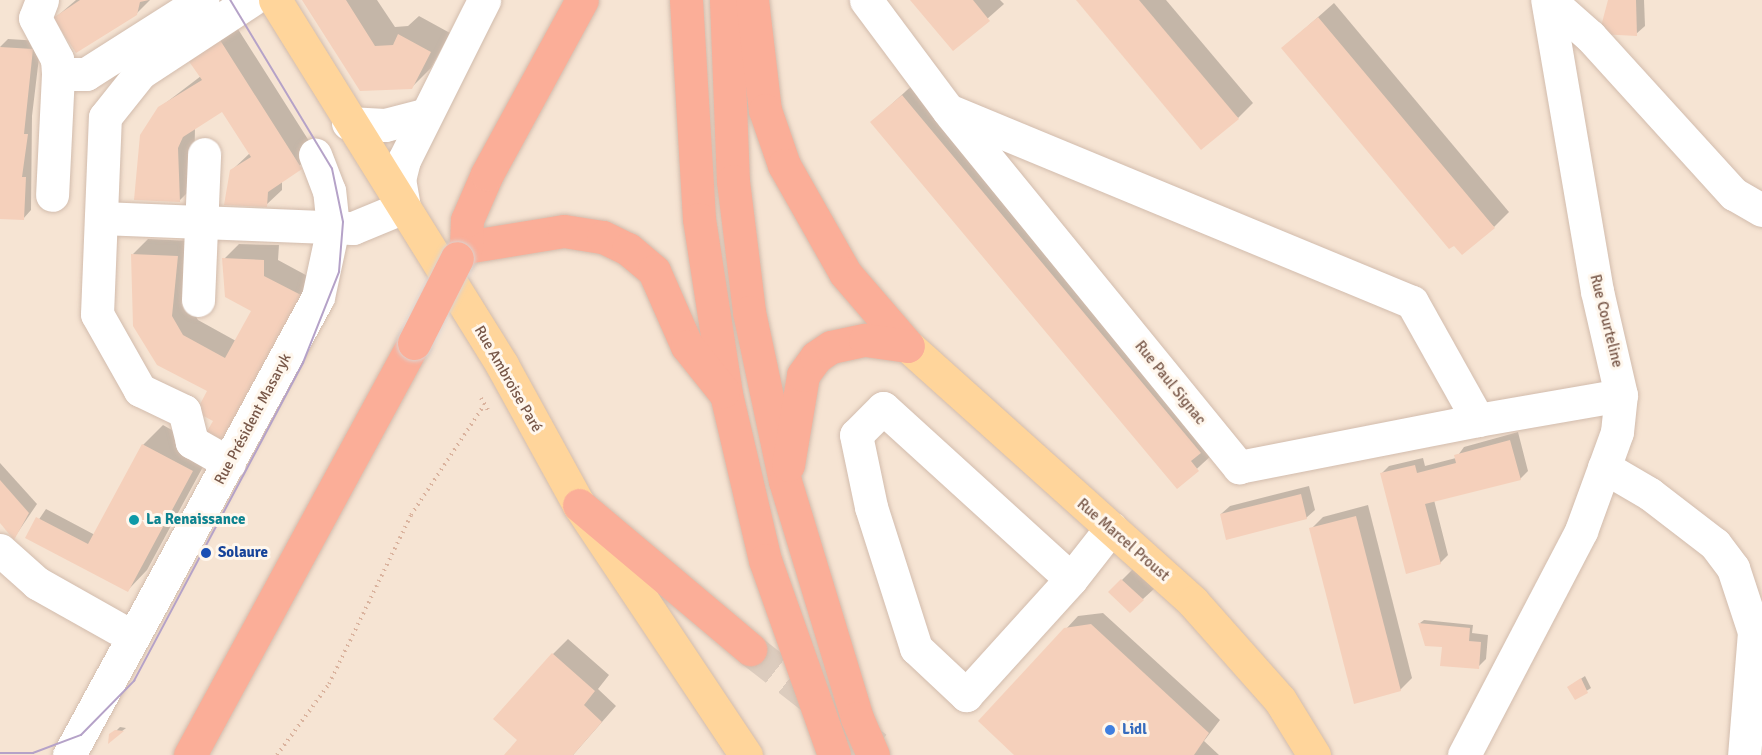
<!DOCTYPE html>
<html>
<head>
<meta charset="utf-8">
<style>
	body { margin:0 }
	#map { position:relative; width:1762px; height:755px; overflow:hidden; background:#fef3e5; font-family:Signika,sans-serif }
	div>[style] { position:absolute }
	.residential>* { inset:0; background:#f6e4d3 }
	.shadow>* { inset:0; background:#0003 }
	.building>* { inset:0; background:#f5d0bb }
	.highway-tunnel>* { height:33px; margin-top:-16.5px; transform-origin:0; background:repeating-linear-gradient(90deg,#dcccbe 0 33px,transparent 0 49px) }
	.path>* { height:4px; margin-top:-2px; transform-origin:0; background:repeating-linear-gradient(90deg,#dab39e 0 1.5px,transparent 0 6px) }
	.roads { filter:drop-shadow(0 0 2px #d2bcad) drop-shadow(0 0 2px #d2bcad) }
	.minor>* { height:33px; margin:-16.5px; padding:0 16.5px; transform-origin:16.5px; border-radius:16.5px; background:#fff }
	.major>* { height:33px; margin:-16.5px; padding:0 16.5px; transform-origin:16.5px; border-radius:16.5px; background:#ffd59b }
	.highway>* { height:33px; margin:-16.5px; padding:0 16.5px; transform-origin:16.5px; border-radius:16.5px; background:#fbae98 }
	.tram>* { height:1.5px; margin:-0.75px; padding:0 0.75px; transform-origin:0.75px; border-radius:0.75px; background:#b5a2c8 }
	.bridges { filter:drop-shadow(0 0 2px #dcd3cf) drop-shadow(0 0 2px #dcd3cf) }
	.highway-bridge>* { height:33px; margin:-16.5px; padding:0 16.5px; transform-origin:16.5px; border-radius:16.5px; background:#fbae98 }
	.dots>* { width:16px; height:16px; translate:-50% -50%; box-sizing:border-box; border:3px solid #fff7ed; border-radius:50% }
	span { translate:-50% -50%; white-space:nowrap; text-align:center; line-height:1.15; -webkit-text-stroke:6px #fff7ed; paint-order:stroke }
	.street-label { font-size:15px; color:#785748 }
	.culture-label { font-size:15px; color:#0d838f; font-weight:700 }
	.left { translate:0 -50%; text-align:left }
	.transit-label { font-size:15px; color:#164399; font-weight:700 }
	.shop-label { font-size:15px; color:#366cbe; font-weight:700 }
</style>
</head>
<body>
<div id="map">
	<div class="residential">
		<i style="clip-path:polygon(0 0,1762px 0,1762px 755px,0 755px)"></i>
	</div>
	<div class="shadow">
		<i style="clip-path:polygon(76px 0,150px 0,136px 14px,55px 18px)"></i>
		<i style="clip-path:polygon(304px 0,377px 0,395px 27px,408px 26px,419px 16px,450px 33px,431px 68px,411px 88px)"></i>
		<i style="clip-path:polygon(912px 0,1000px 0,1004px 4px,953px 49px)"></i>
		<i style="clip-path:polygon(1078px 0,1166px 0,1253px 103px,1238px 118px)"></i>
		<i style="clip-path:polygon(1610px 0,1644px 0,1645px 26px,1636px 34px)"></i>
		<i style="clip-path:polygon(1334px 3px,1509px 212px,1494px 227px,1283px 48px)"></i>
		<i style="clip-path:polygon(236px 26px,316px 152px,282px 180px,282px 190px,266px 205px,232px 170px,250px 153px,222px 109px,195px 127px,194px 186px,179px 201px,159px 108px,201px 76px,190px 60px)"></i>
		<i style="clip-path:polygon(8px 39px,41px 41px,32px 116px,31px 210px,23px 219px,0 218px,0 47px)"></i>
		<i style="clip-path:polygon(917px 81px,1213px 454px,1177px 487px,872px 122px)"></i>
		<i style="clip-path:polygon(148px 239px,192px 241px,186px 300px,198px 320px,236px 341px,253px 310px,224px 259px,239px 244px,279px 245px,278px 260px,315px 280px,215px 420px,209px 391px,133px 254px)"></i>
		<i style="clip-path:polygon(163px 425px,211px 452px,147px 570px,128px 590px,27px 537px,46px 509px,95px 535px,143px 445px)"></i>
		<i style="clip-path:polygon(1518px 432px,1528px 471px,1520px 479px,1434px 500px,1448px 555px,1440px 563px,1381px 474px,1389px 466px,1423px 458px,1425px 466px,1456px 458px,1464px 447px)"></i>
		<i style="clip-path:polygon(0 463px,37px 504px,14px 538px,0 521px)"></i>
		<i style="clip-path:polygon(1309px 486px,1315px 510px,1306px 518px,1221px 514px,1230px 506px)"></i>
		<i style="clip-path:polygon(1368px 505px,1412px 678px,1400px 690px,1311px 529px,1323px 517px)"></i>
		<i style="clip-path:polygon(1134px 568px,1155px 588px,1143px 599px,1110px 592px)"></i>
		<i style="clip-path:polygon(1103px 613px,1220px 720px,1204px 741px,1219px 755px,1016px 755px,1066px 629px,1078px 616px)"></i>
		<i style="clip-path:polygon(1424px 620px,1473px 625px,1472px 633px,1488px 635px,1486px 659px,1478px 667px,1443px 646px,1420px 623px)"></i>
		<i style="clip-path:polygon(568px 639px,609px 675px,598px 689px,616px 706px,573px 755px,506px 755px,519px 740px,553px 654px)"></i>
		<i style="clip-path:polygon(1585px 676px,1591px 688px,1575px 698px,1569px 687px)"></i>
		<i style="clip-path:polygon(120px 727px,126px 728px,112px 739px,116px 731px)"></i>
	</div>
	<div class="building">
		<i style="clip-path:polygon(80px 0,149px 0,140px 2px,137px 15px,76px 53px,53px 18px)"></i>
		<i style="clip-path:polygon(302px 0,346px 0,375px 46px,393px 45px,398px 34px,431px 52px,412px 89px,360px 91px)"></i>
		<i style="clip-path:polygon(910px 0,973px 0,990px 21px,953px 51px)"></i>
		<i style="clip-path:polygon(1076px 0,1139px 0,1239px 119px,1201px 150px)"></i>
		<i style="clip-path:polygon(1608px 0,1636px 0,1637px 36px,1599px 34px)"></i>
		<i style="clip-path:polygon(1318px 17px,1495px 228px,1462px 255px,1454px 246px,1449px 249px,1281px 48px)"></i>
		<i style="clip-path:polygon(220px 40px,302px 169px,268px 192px,267px 207px,224px 205px,230px 170px,251px 157px,222px 112px,183px 137px,178px 148px,180px 202px,134px 200px,140px 135px,158px 107px,202px 80px,188px 60px)"></i>
		<i style="clip-path:polygon(0 47px,33px 49px,24px 134px,28px 134px,22px 177px,26px 177px,24px 220px,0 219px)"></i>
		<i style="clip-path:polygon(902px 95px,1201px 453px,1191px 461px,1199px 471px,1177px 489px,870px 122px)"></i>
		<i style="clip-path:polygon(131px 254px,178px 256px,172px 316px,183px 335px,225px 358px,251px 311px,225px 297px,222px 258px,264px 260px,264px 276px,301px 295px,220px 447px,203px 438px,213px 421px,196px 412px,207px 391px,157px 365px,133px 326px)"></i>
		<i style="clip-path:polygon(1510px 440px,1521px 480px,1425px 504px,1441px 564px,1406px 574px,1380px 473px,1415px 465px,1417px 473px,1456px 463px,1454px 455px)"></i>
		<i style="clip-path:polygon(142px 444px,193px 471px,128px 592px,25px 538px,36px 517px,88px 544px)"></i>
		<i style="clip-path:polygon(0 480px,29px 513px,14px 540px,0 523px)"></i>
		<i style="clip-path:polygon(1301px 494px,1307px 519px,1226px 540px,1220px 514px)"></i>
		<i style="clip-path:polygon(1356px 516px,1401px 691px,1354px 704px,1309px 528px)"></i>
		<i style="clip-path:polygon(1121px 579px,1144px 600px,1130px 613px,1108px 592px)"></i>
		<i style="clip-path:polygon(1418px 623px,1470px 628px,1469px 641px,1481px 642px,1479px 669px,1440px 666px,1442px 647px,1425px 646px)"></i>
		<i style="clip-path:polygon(1091px 624px,1209px 733px,1194px 755px,1014px 755px,978px 721px,1064px 628px)"></i>
		<i style="clip-path:polygon(552px 653px,595px 691px,584px 705px,602px 722px,573px 755px,504px 755px,517px 740px,493px 719px)"></i>
		<i style="clip-path:polygon(1581px 678px,1588px 693px,1575px 700px,1567px 687px)"></i>
		<i style="clip-path:polygon(115px 730px,124px 731px,108px 744px,109px 734px)"></i>
	</div>
	<div class="highway-tunnel">
		<i style="left:750px;top:649px;width:160px;rotate:37.9deg"></i>
	</div>
	<div class="path">
		<i style="left:481px;top:398px;width:16px;rotate:60deg"></i>
		<i style="left:277px;top:755px;width:88px;rotate:-53.8deg"></i>
		<i style="left:329px;top:684px;width:188px;rotate:-64.1deg"></i>
		<i style="left:411px;top:515px;width:132px;rotate:-56.4deg"></i>
	</div>
	<div class="roads">
		<div class="minor">
			<i style="left:42px;top:0;width:19px;rotate:111deg"></i>
			<i style="left:35px;top:18px;width:47px;rotate:61.8deg"></i>
			<i style="left:57px;top:59px;width:15px;rotate:86deg"></i>
			<i style="left:58px;top:74px;width:121px;rotate:92.8deg"></i>
			<i style="left:866px;top:0;width:137px;rotate:53.3deg"></i>
			<i style="left:948px;top:110px;width:502px;rotate:22.48deg"></i>
			<i style="left:1412px;top:302px;width:135px;rotate:60.8deg"></i>
			<i style="left:1478px;top:420px;width:145px;rotate:-9.9deg"></i>
			<i style="left:1549px;top:0;width:55px;rotate:41.3deg"></i>
			<i style="left:1590px;top:36px;width:214px;rotate:47.7deg"></i>
			<i style="left:1734px;top:194px;width:32px;rotate:30deg"></i>
			<i style="left:58px;top:74px;width:28px"></i>
			<i style="left:86px;top:74px;width:138px;rotate:-32.5deg"></i>
			<i style="left:951px;top:114px;width:456px;rotate:50.8deg"></i>
			<i style="left:1239px;top:467px;width:244px;rotate:-11.1deg"></i>
			<i style="left:348px;top:123px;width:37px;rotate:3deg"></i>
			<i style="left:385px;top:125px;width:40px;rotate:-14.4deg"></i>
			<i style="left:101px;top:218px;width:252px;rotate:2.3deg"></i>
			<i style="left:353px;top:228px;width:55px;rotate:-22.4deg"></i>
			<i style="left:404px;top:207px;width:27px;rotate:-100deg"></i>
			<i style="left:399px;top:180px;width:21px;rotate:-76deg"></i>
			<i style="left:404px;top:160px;width:179px;rotate:-63.4deg"></i>
			<i style="left:198px;top:300px;width:146px;rotate:-87.6deg"></i>
			<i style="left:229px;top:463px;width:43px;rotate:-150.4deg"></i>
			<i style="left:192px;top:442px;width:32px;rotate:-104deg"></i>
			<i style="left:184px;top:411px;width:49px;rotate:-154.5deg"></i>
			<i style="left:140px;top:390px;width:87px;rotate:-119.5deg"></i>
			<i style="left:97px;top:314px;width:197px;rotate:-87.7deg"></i>
			<i style="left:105px;top:117px;width:56px;rotate:-51.5deg"></i>
			<i style="left:140px;top:73px;width:133px;rotate:-33.3deg"></i>
			<i style="left:1604px;top:467px;width:53px;rotate:30.4deg"></i>
			<i style="left:1650px;top:494px;width:82px;rotate:37.6deg"></i>
			<i style="left:1715px;top:544px;width:30px;rotate:53deg"></i>
			<i style="left:1733px;top:568px;width:67px;rotate:71.8deg"></i>
			<i style="left:1754px;top:632px;width:123px;rotate:94.6deg"></i>
			<i style="left:0;top:550px;width:50px;rotate:41.7deg"></i>
			<i style="left:37px;top:583px;width:92px;rotate:29.4deg"></i>
			<i style="left:1071px;top:579px;width:254px;rotate:-137.7deg"></i>
			<i style="left:883px;top:408px;width:38px;rotate:135deg"></i>
			<i style="left:856px;top:435px;width:74px;rotate:78.2deg"></i>
			<i style="left:871px;top:507px;width:148px;rotate:72.3deg"></i>
			<i style="left:916px;top:648px;width:69px;rotate:43.2deg"></i>
			<i style="left:966px;top:695px;width:156px;rotate:-47.8deg"></i>
			<i style="left:1071px;top:579px;width:65px;rotate:-51.9deg"></i>
			<i style="left:69px;top:755px;width:521px;rotate:-61.47deg"></i>
			<i style="left:318px;top:297px;width:72px;rotate:-77.9deg"></i>
			<i style="left:333px;top:227px;width:36px;rotate:-96deg"></i>
			<i style="left:329px;top:191px;width:39px;rotate:-111deg"></i>
			<i style="left:1464px;top:755px;width:253px;rotate:-62.4deg"></i>
			<i style="left:1581px;top:531px;width:105px;rotate:-70deg"></i>
			<i style="left:1617px;top:432px;width:37px;rotate:-84deg"></i>
			<i style="left:1621px;top:395px;width:107px;rotate:-103deg"></i>
			<i style="left:1597px;top:291px;width:295px;rotate:-99.7deg"></i>
		</div>
		<div class="major">
			<i style="left:275px;top:0;width:430px;rotate:58.1deg"></i>
			<i style="left:502px;top:365px;width:160px;rotate:61.2deg"></i>
			<i style="left:579px;top:505px;width:301px;rotate:56.3deg"></i>
			<i style="left:908px;top:346px;width:383px;rotate:41.9deg"></i>
			<i style="left:1193px;top:602px;width:131px;rotate:48.4deg"></i>
			<i style="left:1280px;top:700px;width:65px;rotate:58.3deg"></i>
		</div>
		<div class="highway">
			<i style="left:686px;top:0;width:219px;rotate:86.6deg"></i>
			<i style="left:699px;top:219px;width:177px;rotate:81.2deg"></i>
			<i style="left:726px;top:394px;width:171px;rotate:76.8deg"></i>
			<i style="left:765px;top:560px;width:207px;rotate:70.5deg"></i>
			<i style="left:726px;top:0;width:181px;rotate:87.8deg"></i>
			<i style="left:733px;top:181px;width:132px;rotate:83deg"></i>
			<i style="left:749px;top:312px;width:173px;rotate:78deg"></i>
			<i style="left:785px;top:481px;width:248px;rotate:73.1deg"></i>
			<i style="left:857px;top:718px;width:40px;rotate:66.6deg"></i>
			<i style="left:752px;top:0;width:111px;rotate:83.3deg"></i>
			<i style="left:765px;top:110px;width:58px;rotate:70.9deg"></i>
			<i style="left:784px;top:165px;width:124px;rotate:60.5deg"></i>
			<i style="left:845px;top:273px;width:96px;rotate:49.2deg"></i>
			<i style="left:466px;top:247px;width:99px;rotate:-9.3deg"></i>
			<i style="left:564px;top:231px;width:39px;rotate:9deg"></i>
			<i style="left:603px;top:237px;width:28px;rotate:26deg"></i>
			<i style="left:628px;top:249px;width:34px;rotate:40deg"></i>
			<i style="left:654px;top:271px;width:82px;rotate:66.3deg"></i>
			<i style="left:687px;top:346px;width:58px;rotate:51.3deg"></i>
			<i style="left:457px;top:258px;width:14px;rotate:-51deg"></i>
			<i style="left:466px;top:247px;width:27px;rotate:-88deg"></i>
			<i style="left:467px;top:220px;width:50px;rotate:-66.5deg"></i>
			<i style="left:487px;top:174px;width:198px;rotate:-61.4deg"></i>
			<i style="left:788px;top:465px;width:91px;rotate:-80.5deg"></i>
			<i style="left:803px;top:375px;width:22px;rotate:-54deg"></i>
			<i style="left:816px;top:357px;width:18px;rotate:-34deg"></i>
			<i style="left:831px;top:347px;width:35px;rotate:-12deg"></i>
			<i style="left:865px;top:340px;width:43px;rotate:7.9deg"></i>
			<i style="left:579px;top:505px;width:224px;rotate:40.1deg"></i>
			<i style="left:190px;top:755px;width:469px;rotate:-61.5deg"></i>
		</div>
	</div>
	<div class="tram">
		<i style="left:0;top:753px;width:33px"></i>
		<i style="left:33px;top:753px;width:51px;rotate:-20.6deg"></i>
		<i style="left:81px;top:735px;width:76px;rotate:-45.5deg"></i>
		<i style="left:134px;top:681px;width:360px;rotate:-62deg"></i>
		<i style="left:303px;top:363px;width:98px;rotate:-68.4deg"></i>
		<i style="left:339px;top:272px;width:50px;rotate:-85.4deg"></i>
		<i style="left:343px;top:222px;width:54px;rotate:-101.7deg"></i>
		<i style="left:332px;top:169px;width:197px;rotate:-121.1deg"></i>
	</div>
	<div class="bridges">
		<div class="highway-bridge">
			<i style="left:414px;top:343px;width:95px;rotate:-63.2deg"></i>
		</div>
	</div>
	<div class="dots">
		<i style="left:134px;top:520px;background:#0f9aa8"></i>
		<i style="left:206px;top:553px;background:#1a4fb4"></i>
		<i style="left:1110px;top:730px;background:#3f7fe0"></i>
	</div>
	<div class="street-label">
		<span style="left:1606px;top:321px;rotate:76deg">Rue Courteline</span>
		<span style="left:508px;top:379px;rotate:60deg">Rue Ambroise Paré</span>
		<span style="left:1170px;top:383px;rotate:51deg">Rue Paul Signac</span>
		<span style="left:253px;top:419px;rotate:-62deg">Rue Président Masaryk</span>
		<span style="left:1123px;top:540px;rotate:41deg">Rue Marcel Proust</span>
	</div>
	<div class="culture-label">
		<span class="left" style="left:146px;top:520px">La Renaissance</span>
	</div>
	<div class="transit-label">
		<span class="left" style="left:218px;top:553px">Solaure</span>
	</div>
	<div class="shop-label">
		<span class="left" style="left:1122px;top:730px">Lidl</span>
	</div>
</div>
</body>
</html>
